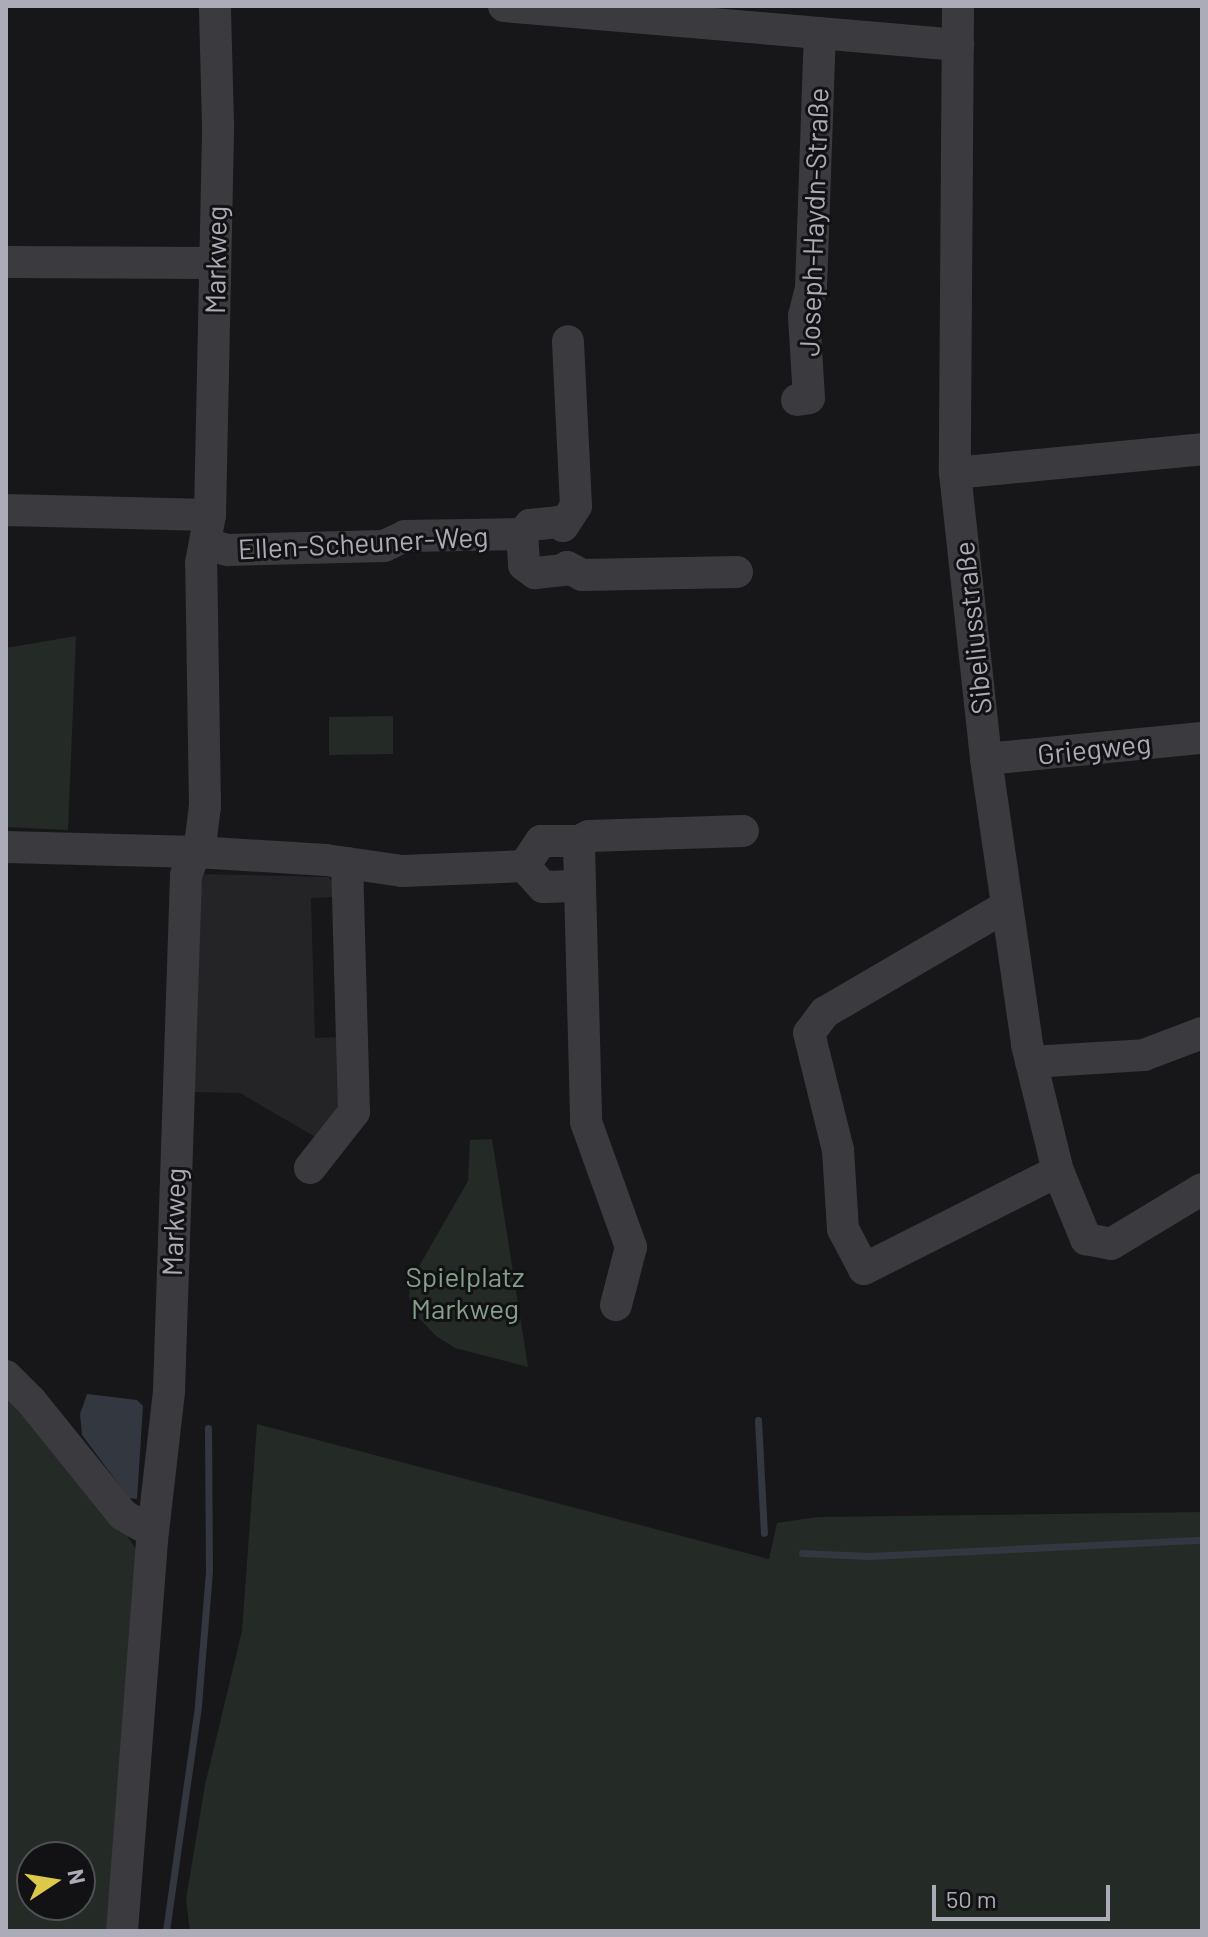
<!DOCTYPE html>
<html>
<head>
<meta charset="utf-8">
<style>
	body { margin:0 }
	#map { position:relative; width:1208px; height:1937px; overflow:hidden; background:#171719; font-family:Barlow,sans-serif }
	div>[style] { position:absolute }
	.built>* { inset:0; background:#242326 }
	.green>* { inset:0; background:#242a25 }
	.water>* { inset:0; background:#33373f }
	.stream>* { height:7px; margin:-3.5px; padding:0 3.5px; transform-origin:3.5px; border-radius:3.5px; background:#33373f }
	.minor>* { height:32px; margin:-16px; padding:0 16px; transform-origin:16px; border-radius:16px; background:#3b3a3f }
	span { translate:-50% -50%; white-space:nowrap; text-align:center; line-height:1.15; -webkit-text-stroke:6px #121214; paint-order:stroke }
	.street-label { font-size:28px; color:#abacb7 }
	.park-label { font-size:28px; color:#84a08b }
	.frame { position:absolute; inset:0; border:8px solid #abacb7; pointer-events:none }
	.north { position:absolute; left:16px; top:1841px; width:80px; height:80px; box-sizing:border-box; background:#121214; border:2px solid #4f5055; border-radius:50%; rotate:78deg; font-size:22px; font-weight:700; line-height:32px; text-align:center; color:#abacb7 }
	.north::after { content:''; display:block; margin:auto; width:28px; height:36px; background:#dcc84b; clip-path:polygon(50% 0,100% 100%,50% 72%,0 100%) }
	.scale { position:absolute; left:932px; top:1885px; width:178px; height:36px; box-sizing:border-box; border:4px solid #abacb7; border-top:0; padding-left:10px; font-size:24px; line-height:28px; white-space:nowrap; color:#abacb7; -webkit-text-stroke:6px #121214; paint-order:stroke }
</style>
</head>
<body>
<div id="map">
	<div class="built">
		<i style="clip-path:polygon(198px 874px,329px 877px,334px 885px,335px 897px,311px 898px,315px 1038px,338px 1037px,340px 1103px,319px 1139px,240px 1093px,192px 1092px)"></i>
	</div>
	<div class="green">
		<i style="clip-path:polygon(76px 636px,68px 830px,6px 827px,6px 648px)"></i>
		<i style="clip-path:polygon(393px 716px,393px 754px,329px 755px,329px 717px)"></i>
		<i style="clip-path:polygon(492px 1139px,528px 1367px,455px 1348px,436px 1336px,419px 1318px,409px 1298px,410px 1282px,468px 1181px,470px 1140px)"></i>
		<i style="clip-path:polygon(evenodd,6px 1386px,117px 1520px,143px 1560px,109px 1931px,6px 1931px,6px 1386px,32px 1857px,80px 1857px,80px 1905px,32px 1905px,32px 1857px)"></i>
		<i style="clip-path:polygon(257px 1424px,769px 1559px,777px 1523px,817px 1517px,1202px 1512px,1202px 1931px,190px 1931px,186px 1899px,205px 1785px,242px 1631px)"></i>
	</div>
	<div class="water">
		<i style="clip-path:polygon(87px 1394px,137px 1400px,143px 1406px,137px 1499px,129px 1498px,82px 1435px,80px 1414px)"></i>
	</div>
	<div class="stream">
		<i style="left:758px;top:1420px;width:113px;rotate:87deg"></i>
		<i style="left:802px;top:1553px;width:67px;rotate:2.6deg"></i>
		<i style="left:869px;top:1556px;width:333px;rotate:-2.8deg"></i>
		<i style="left:166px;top:1931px;width:228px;rotate:-81.9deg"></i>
		<i style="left:198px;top:1705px;width:134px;rotate:-85.3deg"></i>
		<i style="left:209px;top:1571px;width:143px;rotate:-90.4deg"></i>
	</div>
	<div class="minor">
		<i style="left:504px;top:6px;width:456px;rotate:4.9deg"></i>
		<i style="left:958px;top:6px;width:467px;rotate:90.4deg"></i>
		<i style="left:955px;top:473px;width:288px;rotate:83.8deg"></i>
		<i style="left:986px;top:759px;width:289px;rotate:81.8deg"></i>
		<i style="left:1027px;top:1045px;width:130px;rotate:76.2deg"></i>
		<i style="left:1058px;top:1171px;width:74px;rotate:67.6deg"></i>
		<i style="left:1086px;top:1239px;width:25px;rotate:11deg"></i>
		<i style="left:1111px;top:1244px;width:106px;rotate:-31.1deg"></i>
		<i style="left:6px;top:262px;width:209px;rotate:0.3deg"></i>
		<i style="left:797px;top:400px;width:12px;rotate:-9deg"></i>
		<i style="left:809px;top:398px;width:82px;rotate:-93.5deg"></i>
		<i style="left:804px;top:316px;width:29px;rotate:-76deg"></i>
		<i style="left:811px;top:288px;width:255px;rotate:-88deg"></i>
		<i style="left:955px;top:473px;width:248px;rotate:-5.5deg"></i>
		<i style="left:6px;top:510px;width:204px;rotate:1.4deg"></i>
		<i style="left:522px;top:534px;width:12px;rotate:-48deg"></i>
		<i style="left:530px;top:525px;width:28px;rotate:-6deg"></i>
		<i style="left:558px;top:522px;width:6px;rotate:39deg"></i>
		<i style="left:563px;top:526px;width:24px;rotate:-57deg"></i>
		<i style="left:576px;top:506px;width:165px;rotate:-92.8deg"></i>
		<i style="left:205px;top:544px;width:24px;rotate:15deg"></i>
		<i style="left:228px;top:550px;width:156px;rotate:-1.5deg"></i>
		<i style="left:384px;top:546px;width:23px;rotate:-25deg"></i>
		<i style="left:405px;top:536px;width:117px;rotate:-1deg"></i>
		<i style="left:522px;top:534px;width:31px;rotate:86deg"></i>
		<i style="left:524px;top:565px;width:14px;rotate:36deg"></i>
		<i style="left:535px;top:573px;width:28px;rotate:-6deg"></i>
		<i style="left:563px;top:570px;width:5px;rotate:-37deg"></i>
		<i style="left:567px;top:567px;width:17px;rotate:28deg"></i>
		<i style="left:582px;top:575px;width:155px;rotate:-1.1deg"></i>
		<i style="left:986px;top:759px;width:217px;rotate:-5.6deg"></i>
		<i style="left:579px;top:841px;width:11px;rotate:-27deg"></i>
		<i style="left:589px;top:836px;width:154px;rotate:-1.9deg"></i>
		<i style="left:6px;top:847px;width:190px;rotate:1.5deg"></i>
		<i style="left:196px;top:852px;width:130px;rotate:3.5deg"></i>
		<i style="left:326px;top:860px;width:77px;rotate:8.2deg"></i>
		<i style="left:402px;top:871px;width:122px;rotate:-2.3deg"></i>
		<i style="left:524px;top:866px;width:28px;rotate:48deg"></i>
		<i style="left:543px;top:887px;width:37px;rotate:-2deg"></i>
		<i style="left:580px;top:886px;width:45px;rotate:-91.3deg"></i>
		<i style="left:579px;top:841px;width:38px;rotate:180deg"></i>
		<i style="left:541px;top:841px;width:30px;rotate:124deg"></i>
		<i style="left:580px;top:886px;width:236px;rotate:88.5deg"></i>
		<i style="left:586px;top:1122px;width:133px;rotate:70.2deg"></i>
		<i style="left:631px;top:1247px;width:60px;rotate:104.5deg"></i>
		<i style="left:1005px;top:907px;width:208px;rotate:149.7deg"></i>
		<i style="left:825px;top:1012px;width:26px;rotate:127deg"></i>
		<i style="left:809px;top:1033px;width:121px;rotate:76.1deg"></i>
		<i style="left:838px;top:1150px;width:79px;rotate:86.4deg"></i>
		<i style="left:843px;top:1229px;width:45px;rotate:62.3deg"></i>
		<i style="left:864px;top:1269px;width:217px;rotate:-26.8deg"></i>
		<i style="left:1031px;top:1062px;width:113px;rotate:-3.5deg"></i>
		<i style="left:1144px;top:1055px;width:62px;rotate:-20.8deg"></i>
		<i style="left:310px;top:1168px;width:71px;rotate:-51.8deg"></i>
		<i style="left:354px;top:1112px;width:249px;rotate:-91.6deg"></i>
		<i style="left:6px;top:1376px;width:35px;rotate:45deg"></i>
		<i style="left:31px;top:1401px;width:146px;rotate:51.1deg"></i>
		<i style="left:123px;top:1515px;width:34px;rotate:30deg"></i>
		<i style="left:122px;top:1931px;width:400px;rotate:-85.6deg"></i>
		<i style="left:153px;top:1532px;width:142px;rotate:-83.5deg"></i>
		<i style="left:169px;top:1391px;width:516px;rotate:-88.11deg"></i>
		<i style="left:186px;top:875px;width:40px;rotate:-68deg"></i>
		<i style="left:201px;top:838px;width:31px;rotate:-83deg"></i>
		<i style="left:205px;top:807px;width:244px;rotate:-90.9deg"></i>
		<i style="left:201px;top:563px;width:49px;rotate:-79.4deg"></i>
		<i style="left:210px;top:515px;width:391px;rotate:-88.8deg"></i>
		<i style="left:218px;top:124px;width:118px;rotate:-91.5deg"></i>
	</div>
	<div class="street-label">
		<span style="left:813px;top:222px;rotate:-88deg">Joseph-Haydn-Straße</span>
		<span style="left:215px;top:260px;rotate:-89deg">Markweg</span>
		<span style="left:363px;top:542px;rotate:-3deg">Ellen-Scheuner-Weg</span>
		<span style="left:972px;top:628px;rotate:-96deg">Sibeliusstraße</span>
		<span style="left:1094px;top:748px;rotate:-6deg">Griegweg</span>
		<span style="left:173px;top:1222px;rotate:-88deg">Markweg</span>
	</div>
	<div class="park-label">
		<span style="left:465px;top:1292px">Spielplatz<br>Markweg</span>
	</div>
	<div class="frame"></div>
	<div class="north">N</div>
	<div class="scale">50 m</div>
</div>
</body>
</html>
